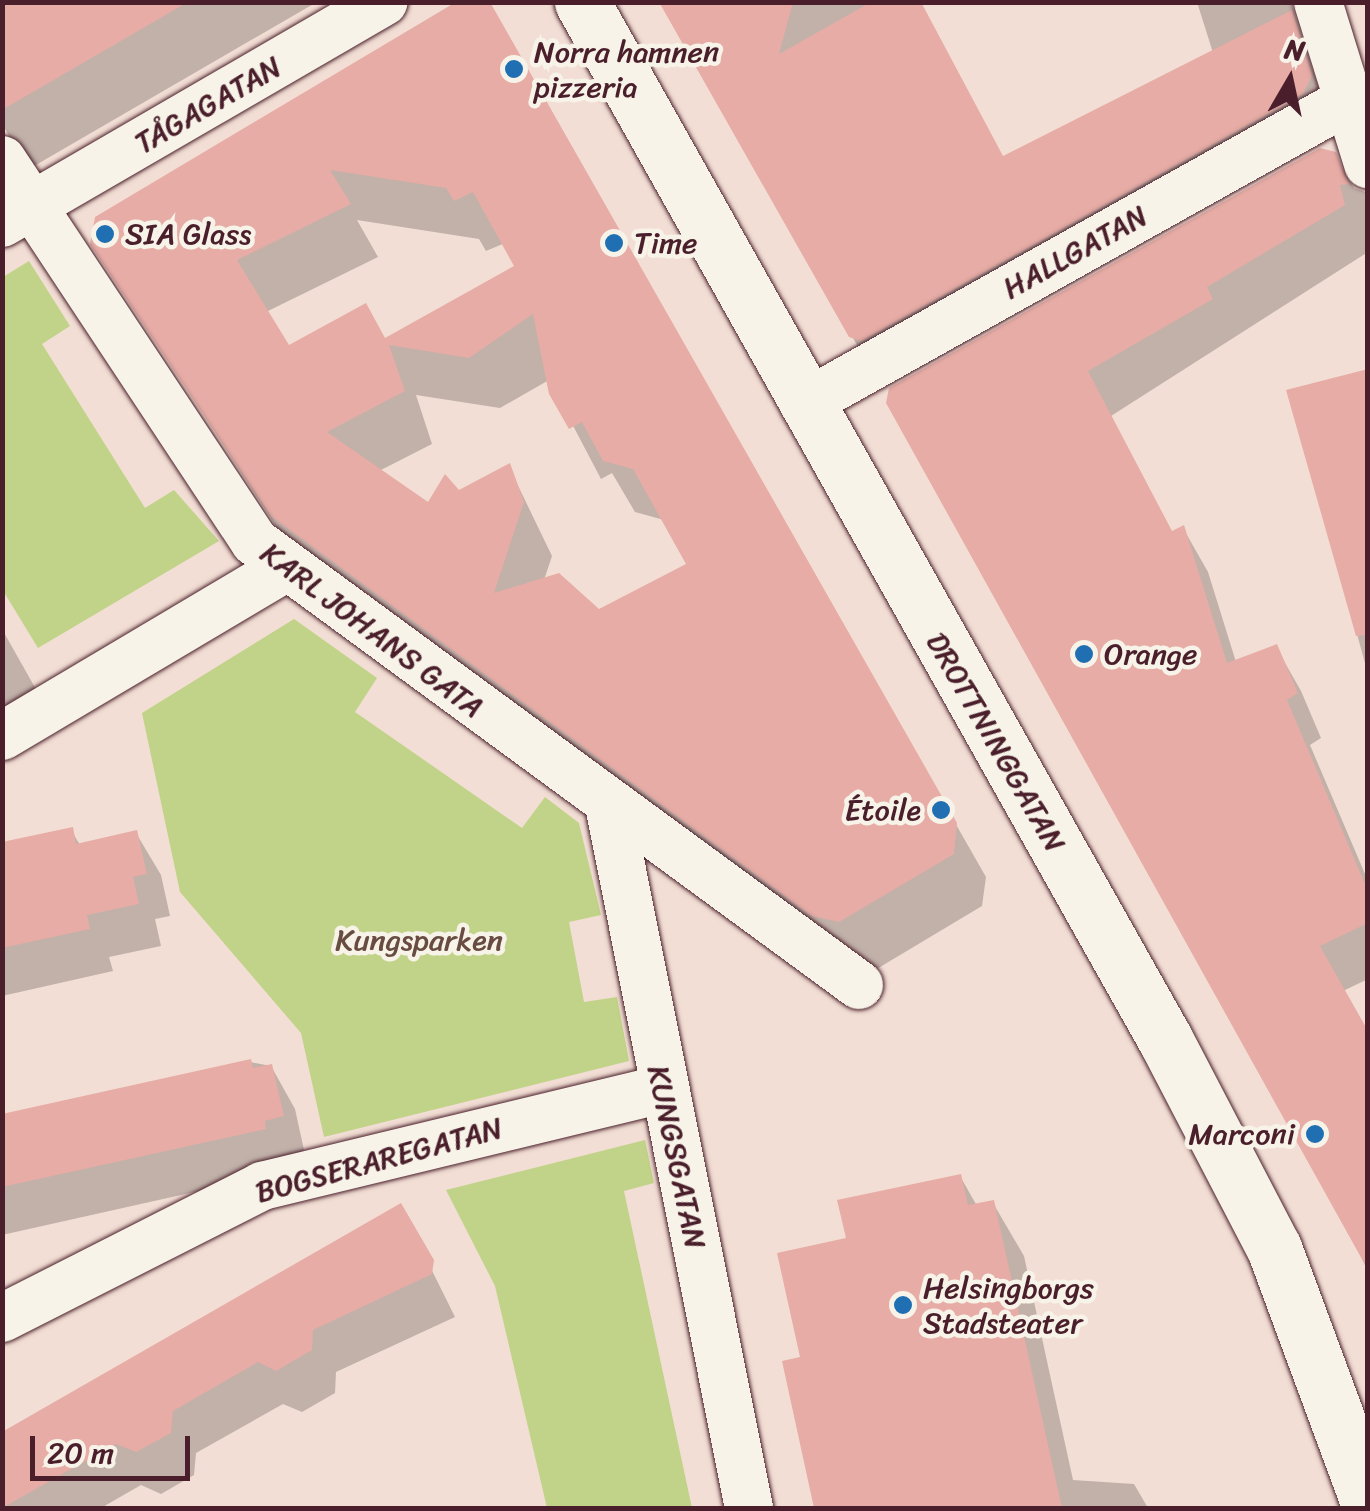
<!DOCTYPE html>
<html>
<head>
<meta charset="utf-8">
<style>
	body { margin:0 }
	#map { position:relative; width:1370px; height:1511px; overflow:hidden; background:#f2ded4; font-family:Sriracha,sans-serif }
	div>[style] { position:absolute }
	.green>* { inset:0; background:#c1d388 }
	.shadow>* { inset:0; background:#0003 }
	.building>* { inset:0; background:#e6aca5 }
	.roads { filter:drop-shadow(0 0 2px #4a1f2b) drop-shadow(0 0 2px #4a1f2b) }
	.street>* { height:48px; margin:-24px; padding:0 24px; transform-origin:24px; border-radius:24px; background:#f7f3e8 }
	.secondary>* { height:55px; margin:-27.5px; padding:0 27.5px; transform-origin:27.5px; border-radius:27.5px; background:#f7f3e8 }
	.dots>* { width:28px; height:28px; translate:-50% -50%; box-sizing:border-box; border:5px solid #f7f3e8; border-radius:50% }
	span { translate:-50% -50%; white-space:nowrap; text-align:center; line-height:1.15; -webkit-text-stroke:9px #f7f3e8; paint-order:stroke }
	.poi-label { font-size:30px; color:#4a1f2b }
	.left { translate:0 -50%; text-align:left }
	.right { translate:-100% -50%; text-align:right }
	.street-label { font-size:30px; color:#4a1f2b }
	.park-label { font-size:30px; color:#684c42 }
	.frame { position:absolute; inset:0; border:5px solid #4a1f2b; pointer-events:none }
	.north { position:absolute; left:1240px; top:30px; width:100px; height:100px; -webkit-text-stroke:8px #f7f3e8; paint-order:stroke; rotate:9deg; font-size:28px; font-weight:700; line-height:40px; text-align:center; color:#4a1f2b }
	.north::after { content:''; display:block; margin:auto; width:35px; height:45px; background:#4a1f2b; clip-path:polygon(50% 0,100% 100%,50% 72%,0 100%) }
	.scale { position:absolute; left:30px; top:1436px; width:160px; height:45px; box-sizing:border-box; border:5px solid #4a1f2b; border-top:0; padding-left:12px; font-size:30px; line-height:35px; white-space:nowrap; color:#4a1f2b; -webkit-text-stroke:8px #f7f3e8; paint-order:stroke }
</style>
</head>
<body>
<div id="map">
	<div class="green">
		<i style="clip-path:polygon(29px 261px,70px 326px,42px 344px,145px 508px,174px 490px,219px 541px,38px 648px,2px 589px,3px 277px)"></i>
		<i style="clip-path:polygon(294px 619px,377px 678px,355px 712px,522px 828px,545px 797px,579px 823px,601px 915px,569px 922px,584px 1002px,617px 997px,629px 1061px,324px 1137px,301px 1033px,180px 892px,142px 713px)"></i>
		<i style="clip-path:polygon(645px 1140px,654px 1183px,624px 1191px,692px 1508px,547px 1508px,495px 1286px,446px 1190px)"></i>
	</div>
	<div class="shadow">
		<i style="clip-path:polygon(2px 2px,317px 2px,29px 169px,2px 124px)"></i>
		<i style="clip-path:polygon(663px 2px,920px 2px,1003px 159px,1214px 56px,1197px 2px,1291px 2px,1330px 124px,875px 377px)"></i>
		<i style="clip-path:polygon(evenodd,490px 9px,986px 877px,982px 906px,870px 973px,303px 568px,93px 243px,490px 9px,357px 220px,479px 239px,486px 251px,505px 243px,518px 267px,385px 341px,289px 349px,266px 312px,378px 257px,357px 220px,490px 9px,549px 380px,601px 479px,612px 473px,635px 512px,664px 520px,689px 565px,599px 612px,544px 580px,552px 556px,509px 467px,429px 506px,379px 471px,432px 444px,416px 395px,500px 408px,549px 380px)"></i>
		<i style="clip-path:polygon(1334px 154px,1354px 188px,1368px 193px,1368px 252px,1111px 416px,1172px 533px,1183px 528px,1208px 572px,1236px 662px,1276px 647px,1301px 691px,1321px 738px,1310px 745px,1368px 881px,1368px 979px,1343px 991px,1368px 1035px,1368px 1272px,1325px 1177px,889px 402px)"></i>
		<i style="clip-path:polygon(1368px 372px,1368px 674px,1290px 392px)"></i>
		<i style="clip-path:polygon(2px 629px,42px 700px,2px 740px)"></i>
		<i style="clip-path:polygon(71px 830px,80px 845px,136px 833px,161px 875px,170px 916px,155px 919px,161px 946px,109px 957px,113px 971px,2px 996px,2px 845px)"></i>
		<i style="clip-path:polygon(250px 1062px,271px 1066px,295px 1109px,306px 1159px,289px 1171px,2px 1235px,2px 1117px)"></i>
		<i style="clip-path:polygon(960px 1176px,977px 1206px,993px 1203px,1024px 1256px,1073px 1480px,1134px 1484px,1148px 1508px,816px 1508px,785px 1363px,803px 1359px,849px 1239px)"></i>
		<i style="clip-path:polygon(400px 1206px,455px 1317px,336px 1372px,335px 1393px,302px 1412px,283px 1404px,196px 1453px,194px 1475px,161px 1494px,141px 1485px,101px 1508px,2px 1508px,2px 1435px)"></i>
	</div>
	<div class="building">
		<i style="clip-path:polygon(2px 2px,188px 2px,2px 110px)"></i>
		<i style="clip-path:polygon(evenodd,456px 2px,490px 2px,957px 823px,954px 854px,839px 922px,812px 916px,271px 516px,90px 244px,95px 217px,456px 2px,330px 170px,446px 188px,454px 201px,473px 192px,514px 266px,385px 338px,366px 303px,289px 345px,237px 260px,351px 204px,330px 170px,456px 2px,533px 314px,549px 394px,569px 429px,582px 422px,603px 461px,633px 469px,686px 564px,599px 609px,559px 573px,494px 593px,524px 502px,510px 463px,459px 490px,445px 474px,428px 502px,327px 432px,405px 391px,389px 345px,469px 358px,533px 314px)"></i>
		<i style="clip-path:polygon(659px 2px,793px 2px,779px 54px,871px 2px,921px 2px,1003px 156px,1292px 10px,1312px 75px,1303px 94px,861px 341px,849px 337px)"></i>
		<i style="clip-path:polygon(1320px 148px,1336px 152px,1349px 184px,1340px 185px,1345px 205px,1207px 287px,1213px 299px,1088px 371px,1172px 531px,1184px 525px,1227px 663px,1277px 644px,1298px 693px,1287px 700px,1368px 891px,1368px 923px,1320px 946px,1368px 1031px,1368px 1270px,886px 403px,889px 388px)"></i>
		<i style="clip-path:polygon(1368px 369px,1368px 635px,1356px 636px,1286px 390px)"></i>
		<i style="clip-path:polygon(73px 827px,76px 844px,137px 830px,147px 874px,133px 877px,139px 904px,87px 915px,90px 929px,2px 948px,2px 842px)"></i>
		<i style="clip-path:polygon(251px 1059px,253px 1068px,272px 1064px,284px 1116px,265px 1121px,266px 1129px,2px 1187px,2px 1114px)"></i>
		<i style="clip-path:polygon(961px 1174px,968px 1205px,994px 1200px,1062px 1508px,814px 1508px,782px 1361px,800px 1357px,777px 1253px,846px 1238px,837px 1200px)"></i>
		<i style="clip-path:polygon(401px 1203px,434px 1260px,432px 1274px,313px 1330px,312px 1350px,276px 1371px,258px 1362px,173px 1411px,171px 1433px,136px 1452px,116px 1444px,2px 1508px,2px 1432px)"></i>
	</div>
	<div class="roads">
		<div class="street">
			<i style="left:1318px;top:2px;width:170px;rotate:72.8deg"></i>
			<i style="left:2px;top:160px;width:458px;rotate:56.5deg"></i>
			<i style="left:255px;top:542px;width:749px;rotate:36.26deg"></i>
			<i style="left:2px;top:223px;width:441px;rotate:-30.1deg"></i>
			<i style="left:804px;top:404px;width:622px;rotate:-29.16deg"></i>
			<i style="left:2px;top:736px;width:327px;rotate:-30.7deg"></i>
			<i style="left:609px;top:805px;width:717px;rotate:78.74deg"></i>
			<i style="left:2px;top:1318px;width:292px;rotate:-26.9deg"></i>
			<i style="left:262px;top:1186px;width:412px;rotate:-13.6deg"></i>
		</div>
		<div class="secondary">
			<i style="left:582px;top:2px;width:1190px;rotate:60.66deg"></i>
			<i style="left:1165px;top:1039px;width:236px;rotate:62.5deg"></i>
			<i style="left:1274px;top:1248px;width:271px;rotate:69.7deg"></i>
		</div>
	</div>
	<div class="dots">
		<i style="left:514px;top:69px;background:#1f6fb2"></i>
		<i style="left:105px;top:234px;background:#1f6fb2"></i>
		<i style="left:614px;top:243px;background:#1f6fb2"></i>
		<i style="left:1084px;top:654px;background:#1f6fb2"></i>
		<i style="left:941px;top:810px;background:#1f6fb2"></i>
		<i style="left:1315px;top:1134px;background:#1f6fb2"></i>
		<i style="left:903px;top:1305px;background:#1f6fb2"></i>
	</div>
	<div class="poi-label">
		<span class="left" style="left:534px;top:69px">Norra hamnen<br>pizzeria</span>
		<span class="left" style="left:125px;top:234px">SIA Glass</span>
		<span class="left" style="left:634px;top:243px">Time</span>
		<span class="left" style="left:1104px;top:654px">Orange</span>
		<span class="right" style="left:921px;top:810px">Étoile</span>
		<span class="right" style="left:1295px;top:1134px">Marconi</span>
		<span class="left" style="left:923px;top:1305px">Helsingborgs<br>Stadsteater</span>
	</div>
	<div class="street-label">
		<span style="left:208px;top:105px;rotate:-30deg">TÅGAGATAN</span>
		<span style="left:1075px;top:252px;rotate:-29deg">HALLGATAN</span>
		<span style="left:372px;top:630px;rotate:37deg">KARL JOHANS GATA</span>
		<span style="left:996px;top:742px;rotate:60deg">DROTTNINGGATAN</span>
		<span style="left:677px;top:1157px;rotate:78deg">KUNGSGATAN</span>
		<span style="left:379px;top:1160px;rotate:-15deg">BOGSERAREGATAN</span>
	</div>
	<div class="park-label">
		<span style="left:419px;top:940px">Kungsparken</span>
	</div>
	<div class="frame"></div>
	<div class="north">N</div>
	<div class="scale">20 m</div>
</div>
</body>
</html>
